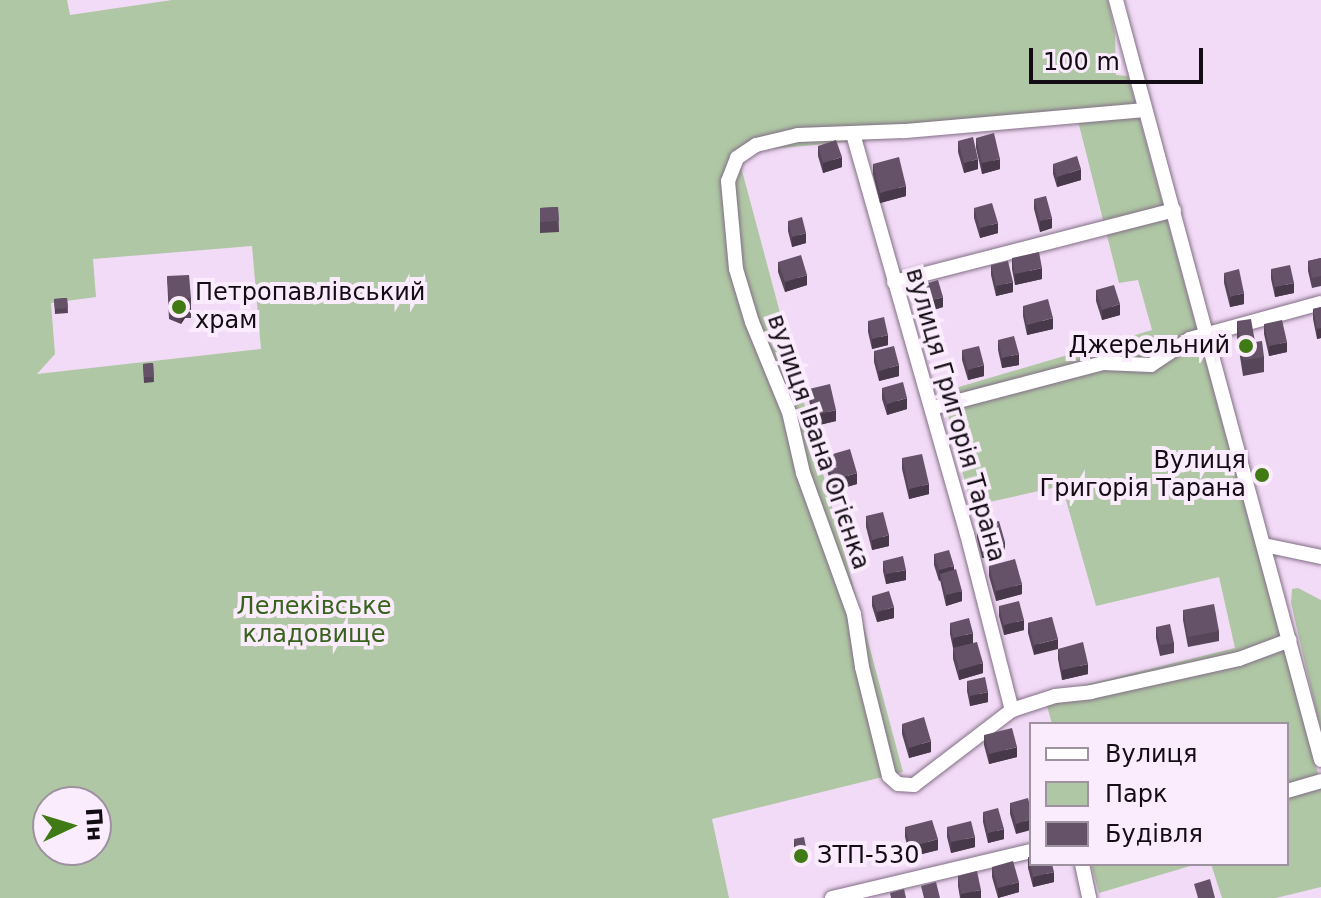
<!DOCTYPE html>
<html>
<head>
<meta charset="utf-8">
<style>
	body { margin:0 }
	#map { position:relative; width:1321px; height:898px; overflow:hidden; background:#f2dbf6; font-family:"DejaVu Sans",sans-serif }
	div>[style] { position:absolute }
	.green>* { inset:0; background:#afc7a4 }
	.roads { filter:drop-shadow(0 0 2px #826e86) drop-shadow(0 0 2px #826e86) }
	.minor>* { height:14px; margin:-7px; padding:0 7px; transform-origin:7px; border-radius:7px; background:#fff }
	.wall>* { inset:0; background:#574659 }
	.shaded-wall>* { inset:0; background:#473949 }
	.building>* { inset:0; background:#655168 }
	.dots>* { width:22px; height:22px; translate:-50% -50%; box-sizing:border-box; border:4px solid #faecfc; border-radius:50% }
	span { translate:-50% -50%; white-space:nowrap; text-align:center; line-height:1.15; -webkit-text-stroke:8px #faecfc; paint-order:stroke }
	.poi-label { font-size:24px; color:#140c15 }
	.left { translate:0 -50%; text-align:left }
	.right { translate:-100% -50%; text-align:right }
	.street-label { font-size:24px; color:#140c15 }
	.park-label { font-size:24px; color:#36621c }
	.legend { position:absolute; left:1029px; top:722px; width:260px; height:144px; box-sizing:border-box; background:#faecfc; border:2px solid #9e92a0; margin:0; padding:10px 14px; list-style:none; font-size:24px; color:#140c15 }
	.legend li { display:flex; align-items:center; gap:16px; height:40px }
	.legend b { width:40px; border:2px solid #9e92a0 }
	.north { position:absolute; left:32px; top:786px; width:80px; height:80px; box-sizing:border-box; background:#faecfc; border:2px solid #9e92a0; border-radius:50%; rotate:86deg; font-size:22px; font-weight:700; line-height:32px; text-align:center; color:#140c15 }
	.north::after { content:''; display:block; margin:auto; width:28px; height:36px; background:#3f7a15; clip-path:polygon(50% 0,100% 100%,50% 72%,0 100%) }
	.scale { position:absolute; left:1029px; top:48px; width:174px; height:36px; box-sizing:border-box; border:4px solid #140c15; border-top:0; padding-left:10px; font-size:24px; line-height:28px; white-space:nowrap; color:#140c15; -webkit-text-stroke:6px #faecfc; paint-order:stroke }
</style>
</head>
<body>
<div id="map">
	<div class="green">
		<i style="clip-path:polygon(evenodd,0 0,67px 0,70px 15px,172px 0,1108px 0,1115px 34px,1116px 75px,1128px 76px,1321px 785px,1321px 887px,1276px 898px,1222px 898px,1211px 864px,1287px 864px,1287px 724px,1052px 724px,1044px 695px,1235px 648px,1219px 577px,1096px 606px,1062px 486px,971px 506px,942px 392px,1152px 330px,1138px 280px,1119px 283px,1078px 121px,737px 152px,903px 772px,712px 819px,729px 898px,0 898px,0 0,252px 246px,261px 349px,37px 374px,55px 354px,51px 303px,96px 297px,93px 259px,252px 246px,0 0,48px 802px,96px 802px,96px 850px,48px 850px,48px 802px)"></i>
		<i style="clip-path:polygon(1298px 588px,1321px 600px,1321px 732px,1291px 603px,1292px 589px)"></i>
		<i style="clip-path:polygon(1091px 864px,1197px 864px,1099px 893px)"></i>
	</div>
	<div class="roads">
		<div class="minor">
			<i style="left:1116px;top:0;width:787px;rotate:74.9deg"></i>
			<i style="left:1145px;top:110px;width:243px;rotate:175deg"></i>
			<i style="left:903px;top:131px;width:105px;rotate:177.8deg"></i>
			<i style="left:798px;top:135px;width:43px;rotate:166.6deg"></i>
			<i style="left:756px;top:145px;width:23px;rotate:146deg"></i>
			<i style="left:737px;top:158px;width:25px;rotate:111deg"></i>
			<i style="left:728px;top:181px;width:88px;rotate:84.8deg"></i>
			<i style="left:736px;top:269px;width:55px;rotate:73.2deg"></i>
			<i style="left:752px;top:322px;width:97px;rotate:67.7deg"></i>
			<i style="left:789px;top:412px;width:63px;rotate:77.1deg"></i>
			<i style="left:803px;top:473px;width:150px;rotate:70.1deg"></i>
			<i style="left:854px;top:614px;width:54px;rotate:81.4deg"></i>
			<i style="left:862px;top:667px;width:112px;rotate:76.1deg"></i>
			<i style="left:889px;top:776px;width:12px;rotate:42deg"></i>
			<i style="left:898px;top:784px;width:16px;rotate:4deg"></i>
			<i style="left:914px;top:785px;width:123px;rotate:-37.4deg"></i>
			<i style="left:1012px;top:710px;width:45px;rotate:-18deg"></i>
			<i style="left:1055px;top:696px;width:36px;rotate:-6deg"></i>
			<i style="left:1091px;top:692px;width:152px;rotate:-12.6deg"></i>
			<i style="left:1239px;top:659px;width:54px;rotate:-20.4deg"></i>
			<i style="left:853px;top:134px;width:416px;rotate:74.1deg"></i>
			<i style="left:967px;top:534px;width:182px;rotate:75.7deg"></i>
			<i style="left:894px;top:282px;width:289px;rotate:-14.4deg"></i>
			<i style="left:932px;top:408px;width:177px;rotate:-14.7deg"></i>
			<i style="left:1103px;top:363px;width:48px;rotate:2.4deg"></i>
			<i style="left:1151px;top:365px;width:47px;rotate:-33.7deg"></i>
			<i style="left:1190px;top:339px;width:136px;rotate:-15.4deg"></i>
			<i style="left:1264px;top:545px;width:58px;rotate:11.9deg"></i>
			<i style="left:1287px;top:791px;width:35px;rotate:-16deg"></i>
			<i style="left:1082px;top:864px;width:35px;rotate:78deg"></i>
			<i style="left:832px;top:898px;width:204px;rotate:-13.3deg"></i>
		</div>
	</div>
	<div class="wall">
		<i style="clip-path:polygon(976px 138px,1000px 169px,982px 174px,976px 148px)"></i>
		<i style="clip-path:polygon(958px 141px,978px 169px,964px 173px,958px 152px)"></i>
		<i style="clip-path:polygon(818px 146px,842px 167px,823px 173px,818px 156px)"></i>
		<i style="clip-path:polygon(873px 164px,906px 196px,880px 203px,873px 174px)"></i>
		<i style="clip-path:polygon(1053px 164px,1081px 180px,1057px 187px,1053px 174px)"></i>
		<i style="clip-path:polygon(1034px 199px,1052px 228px,1040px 232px,1034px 209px)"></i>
		<i style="clip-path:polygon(558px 207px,559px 232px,540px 233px,540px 208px)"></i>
		<i style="clip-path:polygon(974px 208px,998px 233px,980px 238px,974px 218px)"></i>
		<i style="clip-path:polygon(788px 221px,806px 243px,792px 247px,788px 231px)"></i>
		<i style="clip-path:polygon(1012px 258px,1042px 279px,1015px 285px,1012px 269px)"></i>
		<i style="clip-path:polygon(1321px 258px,1321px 286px,1312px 288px,1308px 271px,1308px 261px)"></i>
		<i style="clip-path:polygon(778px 262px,807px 285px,785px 292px,778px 272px)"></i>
		<i style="clip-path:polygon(991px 265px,1013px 292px,996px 296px,991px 275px)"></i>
		<i style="clip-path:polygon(1271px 269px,1294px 293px,1275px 297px,1271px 279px)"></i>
		<i style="clip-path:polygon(1224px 273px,1244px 304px,1230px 307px,1224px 283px)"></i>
		<i style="clip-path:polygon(167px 276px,191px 298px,191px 318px,185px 318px,181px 324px,169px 319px)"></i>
		<i style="clip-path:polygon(925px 284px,943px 307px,930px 311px,925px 294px)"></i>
		<i style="clip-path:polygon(1096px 290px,1120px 315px,1102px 320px,1096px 301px)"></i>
		<i style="clip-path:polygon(67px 298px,68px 313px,55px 314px,54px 299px)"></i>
		<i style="clip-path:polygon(1023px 306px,1053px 329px,1027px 335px,1023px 316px)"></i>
		<i style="clip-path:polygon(1321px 307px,1321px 338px,1317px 339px,1313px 319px,1313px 309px)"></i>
		<i style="clip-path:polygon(868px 321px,888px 345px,872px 349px,868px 332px)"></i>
		<i style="clip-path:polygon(1237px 321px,1255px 342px,1264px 357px,1264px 372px,1243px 376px,1237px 337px)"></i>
		<i style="clip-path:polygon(1264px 324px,1287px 352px,1269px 356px,1264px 334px)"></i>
		<i style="clip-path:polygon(998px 340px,1019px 365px,1002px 368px,998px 350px)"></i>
		<i style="clip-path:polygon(962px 350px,984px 376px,968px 380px,962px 360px)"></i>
		<i style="clip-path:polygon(874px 351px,899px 376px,879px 381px,874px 362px)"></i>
		<i style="clip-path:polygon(153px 363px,154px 382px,144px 383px,143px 364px)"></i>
		<i style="clip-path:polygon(882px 388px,907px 409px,887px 415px,882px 399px)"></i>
		<i style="clip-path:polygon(809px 389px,836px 421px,815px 426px,809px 400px)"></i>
		<i style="clip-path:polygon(826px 456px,857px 484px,833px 491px,826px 467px)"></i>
		<i style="clip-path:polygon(902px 458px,929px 494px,909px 499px,902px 469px)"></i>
		<i style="clip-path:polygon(866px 516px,889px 546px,872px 550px,866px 527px)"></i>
		<i style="clip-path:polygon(977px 527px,1005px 552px,982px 558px,977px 538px)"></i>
		<i style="clip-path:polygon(934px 554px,954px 570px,962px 601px,946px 606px,940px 580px,939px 581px,934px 565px)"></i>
		<i style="clip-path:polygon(883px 561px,906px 580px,886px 584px,883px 571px)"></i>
		<i style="clip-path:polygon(989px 566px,1022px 594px,996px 601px,989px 576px)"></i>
		<i style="clip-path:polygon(872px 596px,894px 618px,877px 622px,872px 606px)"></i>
		<i style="clip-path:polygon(999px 606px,1024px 630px,1004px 635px,999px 616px)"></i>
		<i style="clip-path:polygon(1183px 610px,1219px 631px,1219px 641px,1188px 647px,1183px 620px)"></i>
		<i style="clip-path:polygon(1052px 617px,1034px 655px,1028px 633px,1028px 623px)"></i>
		<i style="clip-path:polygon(950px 623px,973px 643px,983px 673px,959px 680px,953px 659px,953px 648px,950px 634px)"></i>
		<i style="clip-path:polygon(1156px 627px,1174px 643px,1174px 653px,1160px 656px,1156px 638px)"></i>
		<i style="clip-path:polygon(1058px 649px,1088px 674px,1062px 680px,1058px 659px)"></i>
		<i style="clip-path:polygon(967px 681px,988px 702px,970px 706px,967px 691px)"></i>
		<i style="clip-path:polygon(902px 724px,931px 752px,909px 758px,902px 734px)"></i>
		<i style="clip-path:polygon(984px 735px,1017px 757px,989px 764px,984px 745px)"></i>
		<i style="clip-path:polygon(1010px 803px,1031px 810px,1016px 834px,1010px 814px)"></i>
		<i style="clip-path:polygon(983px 812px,1004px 839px,988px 843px,983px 822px)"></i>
		<i style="clip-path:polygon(905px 827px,938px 850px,910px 857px,905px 837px)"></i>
		<i style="clip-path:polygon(947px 827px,975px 847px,951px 853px,947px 837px)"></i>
		<i style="clip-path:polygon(794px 839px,807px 862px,798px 864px,794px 849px)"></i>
		<i style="clip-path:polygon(1028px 857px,1054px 882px,1033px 887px,1028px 868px)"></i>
		<i style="clip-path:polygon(992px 867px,1019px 892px,998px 898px,992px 877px)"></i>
		<i style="clip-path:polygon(958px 876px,981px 898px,960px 898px,958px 886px)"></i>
	</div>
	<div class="shaded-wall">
		<i style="clip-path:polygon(842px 157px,842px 167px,823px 173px,823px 163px)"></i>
		<i style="clip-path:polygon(978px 159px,978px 169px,964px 173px,964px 163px)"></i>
		<i style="clip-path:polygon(1000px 159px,1000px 169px,982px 174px,982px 163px)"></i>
		<i style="clip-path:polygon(1081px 169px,1081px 180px,1057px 187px,1057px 177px)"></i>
		<i style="clip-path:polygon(906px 186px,906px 196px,880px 203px,880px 193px)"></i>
		<i style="clip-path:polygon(1052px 218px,1052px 228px,1040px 232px,1040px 221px)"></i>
		<i style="clip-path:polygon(998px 223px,998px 233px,980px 238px,980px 228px)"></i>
		<i style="clip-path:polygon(806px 233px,806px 243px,792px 247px,792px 237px)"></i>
		<i style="clip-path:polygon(1042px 268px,1042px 279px,1015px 285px,1015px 274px)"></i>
		<i style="clip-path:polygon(807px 275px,807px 285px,785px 292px,785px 282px)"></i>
		<i style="clip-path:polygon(1013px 282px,1013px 292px,996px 296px,996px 286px)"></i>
		<i style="clip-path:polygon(1294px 283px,1294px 293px,1275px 297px,1275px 287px)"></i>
		<i style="clip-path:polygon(1244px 293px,1244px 304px,1230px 307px,1230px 297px)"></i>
		<i style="clip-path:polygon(943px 297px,943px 307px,930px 311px,930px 301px)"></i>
		<i style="clip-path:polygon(185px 298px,185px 318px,181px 324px,181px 304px)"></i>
		<i style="clip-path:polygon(1120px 304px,1120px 315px,1102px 320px,1102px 310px)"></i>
		<i style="clip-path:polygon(1053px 318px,1053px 329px,1027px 335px,1027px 325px)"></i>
		<i style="clip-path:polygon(1321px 328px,1321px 338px,1317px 339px,1317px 329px)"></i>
		<i style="clip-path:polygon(888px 335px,888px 345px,872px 349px,872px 339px)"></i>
		<i style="clip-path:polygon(1287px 342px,1287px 352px,1269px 356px,1269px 346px)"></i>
		<i style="clip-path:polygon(1019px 354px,1019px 365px,1002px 368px,1002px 358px)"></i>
		<i style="clip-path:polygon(899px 365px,899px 376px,879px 381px,879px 371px)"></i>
		<i style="clip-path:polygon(984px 365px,984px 376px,968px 380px,968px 370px)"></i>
		<i style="clip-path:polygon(907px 398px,907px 409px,887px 415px,887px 404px)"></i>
		<i style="clip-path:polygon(836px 410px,836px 421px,815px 426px,815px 415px)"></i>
		<i style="clip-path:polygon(857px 473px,857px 484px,833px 491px,833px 480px)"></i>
		<i style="clip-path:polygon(929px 484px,929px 494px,909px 499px,909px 489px)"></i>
		<i style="clip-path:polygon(889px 535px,889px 546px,872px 550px,872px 540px)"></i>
		<i style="clip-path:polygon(1005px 542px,1005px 552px,982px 558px,982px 548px)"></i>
		<i style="clip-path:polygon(954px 566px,954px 576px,940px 574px,940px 580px,939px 581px,939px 570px)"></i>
		<i style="clip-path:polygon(906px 570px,906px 580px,886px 584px,886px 574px)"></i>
		<i style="clip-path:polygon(1022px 584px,1022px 594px,996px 601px,996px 591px)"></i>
		<i style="clip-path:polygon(962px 591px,962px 601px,946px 606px,946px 595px)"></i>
		<i style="clip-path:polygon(894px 607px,894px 618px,877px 622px,877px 612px)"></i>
		<i style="clip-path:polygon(1024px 620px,1024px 630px,1004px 635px,1004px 625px)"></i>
		<i style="clip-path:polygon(973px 633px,973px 643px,953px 648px,953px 638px)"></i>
		<i style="clip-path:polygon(1058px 639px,1058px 649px,1034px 655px,1034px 645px)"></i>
		<i style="clip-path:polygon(983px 663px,983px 673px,959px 680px,959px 670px)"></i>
		<i style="clip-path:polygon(1088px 664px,1088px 674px,1062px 680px,1062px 670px)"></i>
		<i style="clip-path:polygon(988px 692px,988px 702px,970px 706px,970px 696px)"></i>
		<i style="clip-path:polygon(931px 741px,931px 752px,909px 758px,909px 748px)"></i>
		<i style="clip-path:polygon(1017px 747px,1017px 757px,989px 764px,989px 754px)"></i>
		<i style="clip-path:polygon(1031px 819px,1031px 830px,1016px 834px,1016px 824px)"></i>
		<i style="clip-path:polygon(1004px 829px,1004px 839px,988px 843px,988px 833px)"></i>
		<i style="clip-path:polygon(975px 837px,975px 847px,951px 853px,951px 842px)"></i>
		<i style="clip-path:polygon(938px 839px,938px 850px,910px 857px,910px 847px)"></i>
		<i style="clip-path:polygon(807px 852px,807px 862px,798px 864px,798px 854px)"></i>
		<i style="clip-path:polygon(1054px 872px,1054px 882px,1033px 887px,1033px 877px)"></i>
		<i style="clip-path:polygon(1019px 882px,1019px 892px,998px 898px,998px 888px)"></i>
		<i style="clip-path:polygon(981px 890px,981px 898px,961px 898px,961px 894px)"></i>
	</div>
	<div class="building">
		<i style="clip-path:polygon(994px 133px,1000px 159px,982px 163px,976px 138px)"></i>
		<i style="clip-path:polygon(973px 137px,978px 159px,964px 163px,958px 141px)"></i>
		<i style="clip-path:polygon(836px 140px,842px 157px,823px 163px,818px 146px)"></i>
		<i style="clip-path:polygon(1077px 156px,1081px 169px,1057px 177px,1053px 164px)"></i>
		<i style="clip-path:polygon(899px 157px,906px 186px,880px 193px,873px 164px)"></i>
		<i style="clip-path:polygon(1046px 196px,1052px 218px,1040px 221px,1034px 199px)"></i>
		<i style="clip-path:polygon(992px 203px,998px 223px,980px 228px,974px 208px)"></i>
		<i style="clip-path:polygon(558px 207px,559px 221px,540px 222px,540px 208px)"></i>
		<i style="clip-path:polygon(802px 217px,806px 233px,792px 237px,788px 221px)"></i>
		<i style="clip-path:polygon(1039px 252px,1042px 268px,1015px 274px,1012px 258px)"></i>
		<i style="clip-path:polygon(801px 255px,807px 275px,785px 282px,778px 262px)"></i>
		<i style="clip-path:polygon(1321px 258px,1321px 276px,1312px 278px,1308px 261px)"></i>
		<i style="clip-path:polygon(1008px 261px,1013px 282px,996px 286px,991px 265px)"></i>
		<i style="clip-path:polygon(1290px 265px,1294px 283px,1275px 287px,1271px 269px)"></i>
		<i style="clip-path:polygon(1239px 269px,1244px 293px,1230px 297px,1224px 273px)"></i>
		<i style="clip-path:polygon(189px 275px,191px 298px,185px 298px,181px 304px,169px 299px,167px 276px)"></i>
		<i style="clip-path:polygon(938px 280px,943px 297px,930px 301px,925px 284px)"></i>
		<i style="clip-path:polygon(1114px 285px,1120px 304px,1102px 310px,1096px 290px)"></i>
		<i style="clip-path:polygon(67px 298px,68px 308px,55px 309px,54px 299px)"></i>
		<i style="clip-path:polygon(1048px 299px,1053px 318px,1027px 325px,1023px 306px)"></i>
		<i style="clip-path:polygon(1321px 307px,1321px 328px,1317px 329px,1313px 309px)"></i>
		<i style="clip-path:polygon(884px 317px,888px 335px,872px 339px,868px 321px)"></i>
		<i style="clip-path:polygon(1251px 319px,1255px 342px,1262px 341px,1264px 357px,1243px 360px,1237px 321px)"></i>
		<i style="clip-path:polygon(1282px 320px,1287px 342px,1269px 346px,1264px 324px)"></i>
		<i style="clip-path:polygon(1014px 336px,1019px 354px,1002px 358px,998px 340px)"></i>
		<i style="clip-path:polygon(894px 346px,899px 365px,879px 371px,874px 351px)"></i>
		<i style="clip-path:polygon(979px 346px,984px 365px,968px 370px,962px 350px)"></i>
		<i style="clip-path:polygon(153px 363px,154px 377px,144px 377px,143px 364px)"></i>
		<i style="clip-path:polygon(903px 382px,907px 398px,887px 404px,882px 388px)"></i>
		<i style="clip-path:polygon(830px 384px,836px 410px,815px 415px,809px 389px)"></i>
		<i style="clip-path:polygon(850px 449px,857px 473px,833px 480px,826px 456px)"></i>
		<i style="clip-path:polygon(922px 454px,929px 484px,909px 489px,902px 458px)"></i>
		<i style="clip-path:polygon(883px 512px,889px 535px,872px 540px,866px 516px)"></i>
		<i style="clip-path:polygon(999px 521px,1005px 542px,982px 548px,977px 527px)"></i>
		<i style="clip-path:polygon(949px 550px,954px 566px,939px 570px,934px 554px)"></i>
		<i style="clip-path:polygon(903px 556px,906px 570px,886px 574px,883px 561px)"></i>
		<i style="clip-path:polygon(1015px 559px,1022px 584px,996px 591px,989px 566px)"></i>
		<i style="clip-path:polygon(956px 569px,962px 591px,946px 595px,940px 574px)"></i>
		<i style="clip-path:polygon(889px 591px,894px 607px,877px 612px,872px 596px)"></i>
		<i style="clip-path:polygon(1019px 601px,1024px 620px,1004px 625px,999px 606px)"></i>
		<i style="clip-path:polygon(1214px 604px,1219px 631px,1188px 637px,1183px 610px)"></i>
		<i style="clip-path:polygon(1052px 617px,1058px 639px,1034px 645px,1028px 623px)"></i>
		<i style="clip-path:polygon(969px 618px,973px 633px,953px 638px,950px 623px)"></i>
		<i style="clip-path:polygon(1170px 624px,1174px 643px,1160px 645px,1156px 627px)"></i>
		<i style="clip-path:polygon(977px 642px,983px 663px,959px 670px,953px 648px)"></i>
		<i style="clip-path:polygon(1083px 642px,1088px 664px,1062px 670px,1058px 649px)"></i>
		<i style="clip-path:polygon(985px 677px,988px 692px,970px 696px,967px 681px)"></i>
		<i style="clip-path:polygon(924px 717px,931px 741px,909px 748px,902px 724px)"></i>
		<i style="clip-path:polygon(1012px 728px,1017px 747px,989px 754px,984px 735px)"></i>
		<i style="clip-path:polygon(1028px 798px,1031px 810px,1031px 819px,1016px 824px,1010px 803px)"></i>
		<i style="clip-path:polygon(998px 808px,1004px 829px,988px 833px,983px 812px)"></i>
		<i style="clip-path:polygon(932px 820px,938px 839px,910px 847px,905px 827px)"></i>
		<i style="clip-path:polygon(971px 821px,975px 837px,951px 842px,947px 827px)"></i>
		<i style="clip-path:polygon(804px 837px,807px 852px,798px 854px,794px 839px)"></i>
		<i style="clip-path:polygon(1028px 857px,1031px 857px,1031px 864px,1052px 864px,1054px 872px,1033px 877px)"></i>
		<i style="clip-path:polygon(1013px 861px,1019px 882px,998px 888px,992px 867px)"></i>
		<i style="clip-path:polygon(977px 871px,981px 890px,961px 894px,958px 876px)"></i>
		<i style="clip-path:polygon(1210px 879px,1215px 898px,1198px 898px,1194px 884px)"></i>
		<i style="clip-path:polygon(936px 882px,940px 898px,924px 898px,921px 886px)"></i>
		<i style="clip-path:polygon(904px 889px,906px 898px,891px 898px,890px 893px)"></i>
	</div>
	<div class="dots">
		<i style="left:179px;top:307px;background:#3f7a15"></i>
		<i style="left:1246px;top:346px;background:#3f7a15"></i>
		<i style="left:1262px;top:475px;background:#3f7a15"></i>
		<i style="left:801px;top:856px;background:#3f7a15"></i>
	</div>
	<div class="poi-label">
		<span class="left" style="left:195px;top:307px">Петропавлівський<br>храм</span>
		<span class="right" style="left:1230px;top:346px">Джерельний</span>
		<span class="right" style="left:1246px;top:475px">Вулиця<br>Григорія Тарана</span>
		<span class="left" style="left:817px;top:856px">ЗТП-530</span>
	</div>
	<div class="street-label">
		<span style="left:955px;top:415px;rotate:74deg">вулиця Григорія Тарана</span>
		<span style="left:818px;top:442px;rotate:71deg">вулиця Івана Огієнка</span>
	</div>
	<div class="park-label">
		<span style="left:314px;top:621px">Лелеківське<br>кладовище</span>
	</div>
	<ul class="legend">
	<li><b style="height:10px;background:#fff"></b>Вулиця</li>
	<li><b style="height:22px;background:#afc7a4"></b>Парк</li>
	<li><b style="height:22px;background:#655168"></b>Будівля</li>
	</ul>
	<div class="north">Пн</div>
	<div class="scale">100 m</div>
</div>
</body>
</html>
